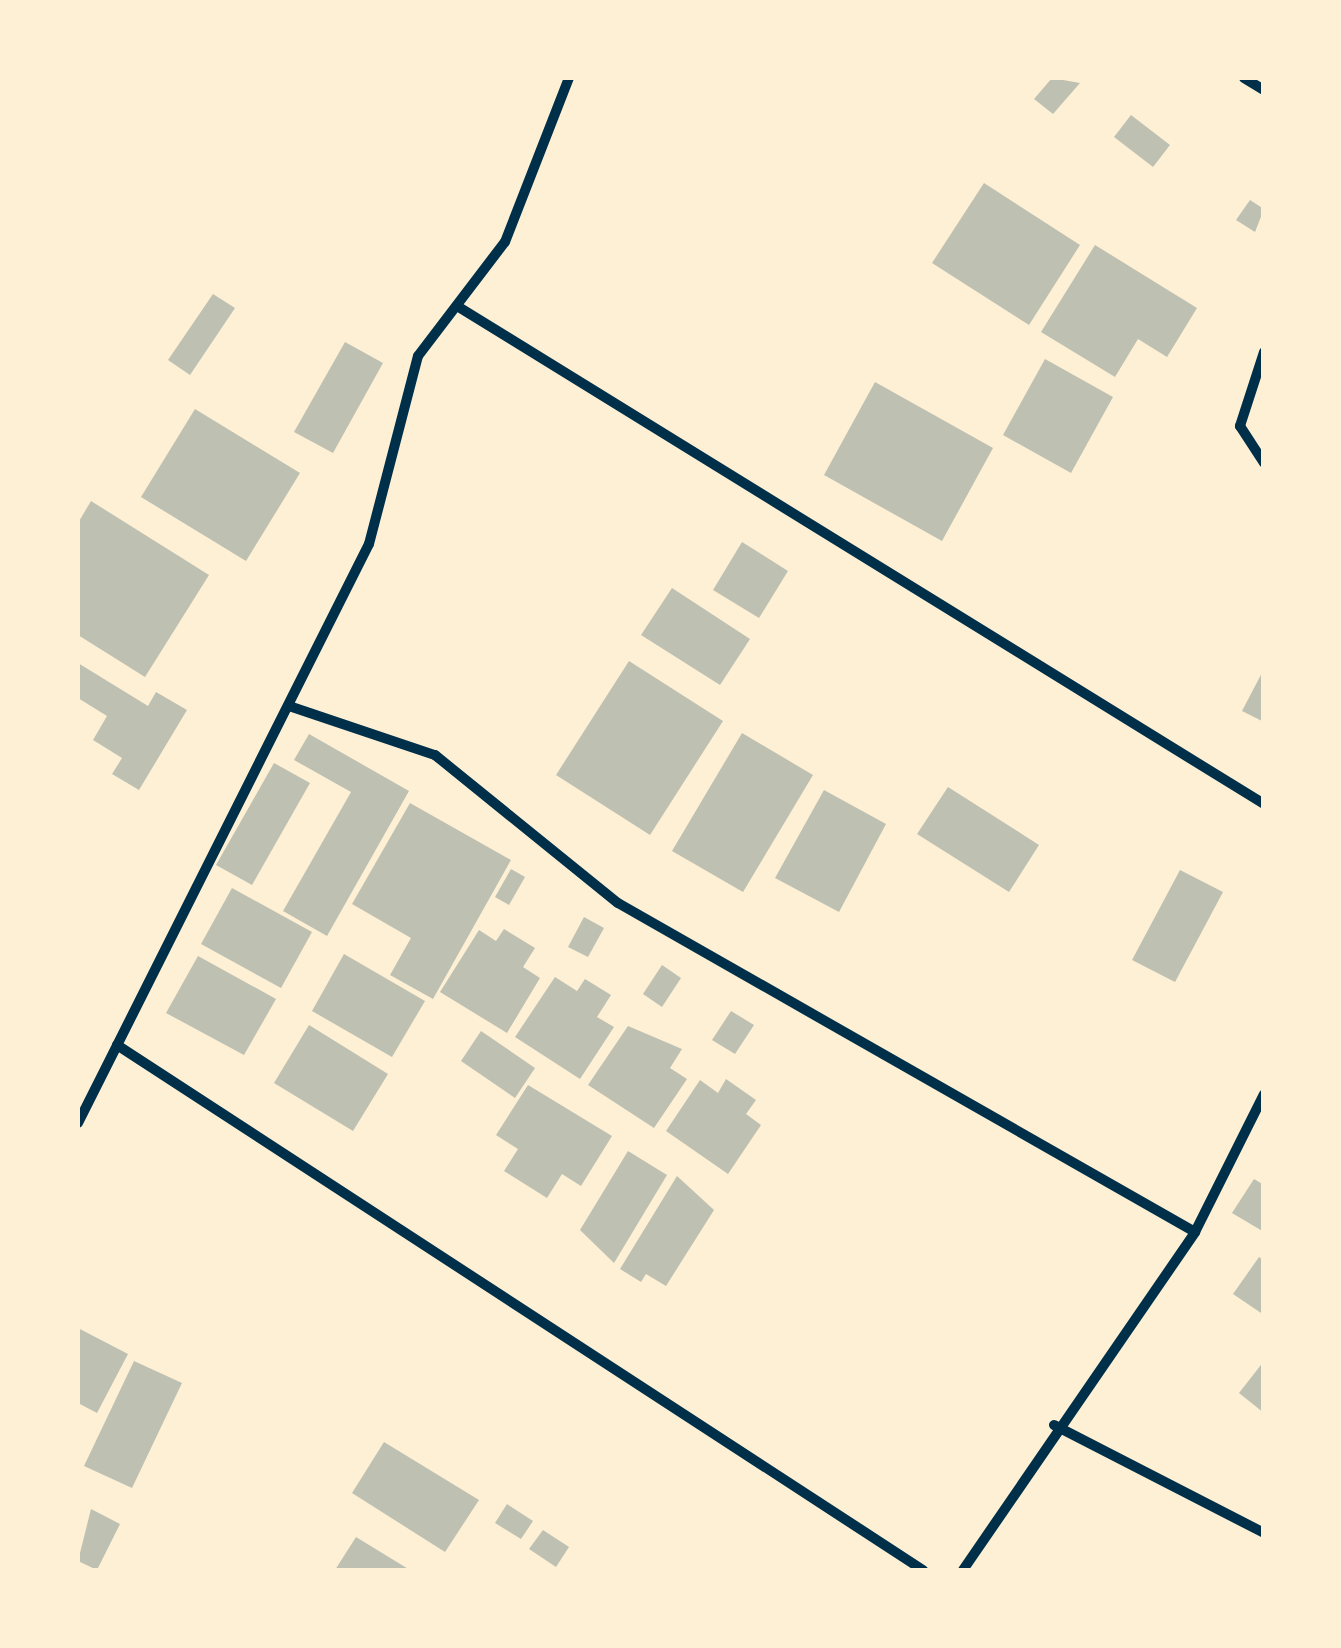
<!DOCTYPE html>
<html>
<head>
<meta charset="utf-8">
<style>
	body { margin:0 }
	#map { position:relative; width:1341px; height:1648px; overflow:hidden; background:#fdf0d5; font-family:Inter,sans-serif }
	div>[style] { position:absolute }
	.building>* { inset:0; background:#bec0b2 }
	.minor>* { height:10px; margin:-5px; padding:0 5px; transform-origin:5px; border-radius:5px; background:#003049 }
	span { translate:-50% -50%; white-space:nowrap; text-align:center; line-height:1.15; -webkit-text-stroke:8px #fdf0d5; paint-order:stroke }
	.frame { position:absolute; inset:0; border:80px solid #fdf0d5; pointer-events:none }
</style>
</head>
<body>
<div id="map">
	<div class="building">
		<i style="clip-path:polygon(1052px 78px,1080px 83px,1053px 114px,1034px 99px)"></i>
		<i style="clip-path:polygon(1131px 115px,1170px 145px,1153px 167px,1114px 137px)"></i>
		<i style="clip-path:polygon(984px 183px,1080px 245px,1029px 325px,932px 263px)"></i>
		<i style="clip-path:polygon(1250px 200px,1264px 209px,1255px 232px,1236px 220px)"></i>
		<i style="clip-path:polygon(1095px 245px,1197px 308px,1167px 357px,1138px 339px,1115px 377px,1041px 332px)"></i>
		<i style="clip-path:polygon(213px 294px,235px 308px,190px 375px,168px 360px)"></i>
		<i style="clip-path:polygon(345px 342px,383px 363px,333px 453px,294px 432px)"></i>
		<i style="clip-path:polygon(1045px 359px,1113px 397px,1071px 473px,1003px 435px)"></i>
		<i style="clip-path:polygon(875px 382px,993px 448px,942px 541px,824px 475px)"></i>
		<i style="clip-path:polygon(195px 409px,300px 473px,246px 561px,141px 497px)"></i>
		<i style="clip-path:polygon(91px 501px,209px 575px,145px 677px,78px 635px,78px 523px)"></i>
		<i style="clip-path:polygon(742px 542px,788px 571px,759px 618px,713px 590px)"></i>
		<i style="clip-path:polygon(672px 588px,750px 639px,720px 685px,641px 635px)"></i>
		<i style="clip-path:polygon(629px 661px,723px 721px,650px 835px,556px 775px)"></i>
		<i style="clip-path:polygon(78px 663px,148px 706px,156px 692px,187px 710px,139px 790px,112px 774px,122px 758px,93px 740px,107px 716px,78px 698px)"></i>
		<i style="clip-path:polygon(1264px 669px,1264px 722px,1242px 711px)"></i>
		<i style="clip-path:polygon(742px 733px,813px 775px,743px 892px,672px 851px)"></i>
		<i style="clip-path:polygon(309px 734px,409px 791px,327px 936px,283px 911px,351px 792px,294px 760px)"></i>
		<i style="clip-path:polygon(274px 763px,310px 783px,252px 885px,216px 865px)"></i>
		<i style="clip-path:polygon(948px 787px,1039px 845px,1009px 892px,917px 834px)"></i>
		<i style="clip-path:polygon(824px 790px,886px 824px,839px 912px,775px 878px)"></i>
		<i style="clip-path:polygon(410px 803px,511px 860px,433px 999px,390px 975px,411px 938px,352px 904px)"></i>
		<i style="clip-path:polygon(511px 869px,525px 877px,509px 905px,495px 897px)"></i>
		<i style="clip-path:polygon(1180px 870px,1223px 892px,1175px 982px,1132px 960px)"></i>
		<i style="clip-path:polygon(232px 888px,312px 932px,281px 988px,201px 944px)"></i>
		<i style="clip-path:polygon(584px 917px,604px 928px,588px 957px,568px 947px)"></i>
		<i style="clip-path:polygon(504px 929px,535px 948px,523px 967px,540px 978px,507px 1033px,440px 992px,479px 930px,496px 941px)"></i>
		<i style="clip-path:polygon(344px 954px,425px 1001px,392px 1057px,312px 1011px)"></i>
		<i style="clip-path:polygon(198px 956px,276px 999px,244px 1055px,166px 1013px)"></i>
		<i style="clip-path:polygon(662px 965px,681px 978px,662px 1007px,643px 994px)"></i>
		<i style="clip-path:polygon(555px 977px,577px 991px,585px 979px,611px 995px,597px 1017px,614px 1027px,580px 1079px,515px 1037px)"></i>
		<i style="clip-path:polygon(731px 1011px,754px 1025px,735px 1054px,712px 1040px)"></i>
		<i style="clip-path:polygon(309px 1025px,388px 1074px,353px 1131px,274px 1083px)"></i>
		<i style="clip-path:polygon(628px 1026px,682px 1049px,670px 1068px,687px 1079px,654px 1128px,588px 1085px)"></i>
		<i style="clip-path:polygon(481px 1031px,535px 1068px,515px 1098px,461px 1061px)"></i>
		<i style="clip-path:polygon(726px 1079px,756px 1100px,746px 1114px,761px 1125px,728px 1174px,666px 1131px,700px 1080px,718px 1093px)"></i>
		<i style="clip-path:polygon(528px 1085px,612px 1136px,581px 1186px,562px 1174px,547px 1198px,504px 1171px,518px 1149px,496px 1135px)"></i>
		<i style="clip-path:polygon(628px 1151px,667px 1175px,614px 1263px,580px 1230px)"></i>
		<i style="clip-path:polygon(677px 1176px,714px 1210px,666px 1286px,646px 1274px,641px 1282px,620px 1269px)"></i>
		<i style="clip-path:polygon(1254px 1179px,1264px 1185px,1264px 1232px,1232px 1213px)"></i>
		<i style="clip-path:polygon(1259px 1257px,1264px 1260px,1264px 1315px,1233px 1294px)"></i>
		<i style="clip-path:polygon(78px 1328px,128px 1354px,97px 1413px,78px 1403px)"></i>
		<i style="clip-path:polygon(134px 1361px,182px 1383px,132px 1488px,84px 1466px)"></i>
		<i style="clip-path:polygon(1264px 1361px,1264px 1413px,1239px 1393px)"></i>
		<i style="clip-path:polygon(384px 1442px,479px 1500px,445px 1552px,352px 1493px)"></i>
		<i style="clip-path:polygon(507px 1504px,533px 1521px,521px 1539px,495px 1523px)"></i>
		<i style="clip-path:polygon(91px 1509px,120px 1524px,97px 1570px,78px 1561px)"></i>
		<i style="clip-path:polygon(543px 1530px,569px 1547px,556px 1567px,529px 1549px)"></i>
		<i style="clip-path:polygon(356px 1537px,410px 1570px,335px 1570px)"></i>
	</div>
	<div class="minor">
		<i style="left:1244px;top:78px;width:23px;rotate:31deg"></i>
		<i style="left:457px;top:306px;width:948px;rotate:31.68deg"></i>
		<i style="left:1264px;top:352px;width:78px;rotate:108deg"></i>
		<i style="left:1240px;top:426px;width:44px;rotate:57deg"></i>
		<i style="left:289px;top:706px;width:154px;rotate:18.6deg"></i>
		<i style="left:435px;top:755px;width:235px;rotate:39deg"></i>
		<i style="left:618px;top:903px;width:664px;rotate:29.69deg"></i>
		<i style="left:117px;top:1045px;width:962px;rotate:33.08deg"></i>
		<i style="left:78px;top:1123px;width:648px;rotate:-63.32deg"></i>
		<i style="left:369px;top:544px;width:194px;rotate:-75.4deg"></i>
		<i style="left:418px;top:356px;width:143px;rotate:-52.7deg"></i>
		<i style="left:505px;top:242px;width:176px;rotate:-68.7deg"></i>
		<i style="left:1054px;top:1425px;width:236px;rotate:27.2deg"></i>
		<i style="left:963px;top:1570px;width:410px;rotate:-55.5deg"></i>
		<i style="left:1195px;top:1232px;width:154px;rotate:-63.4deg"></i>
	</div>
	<div class="frame"></div>
</div>
</body>
</html>
